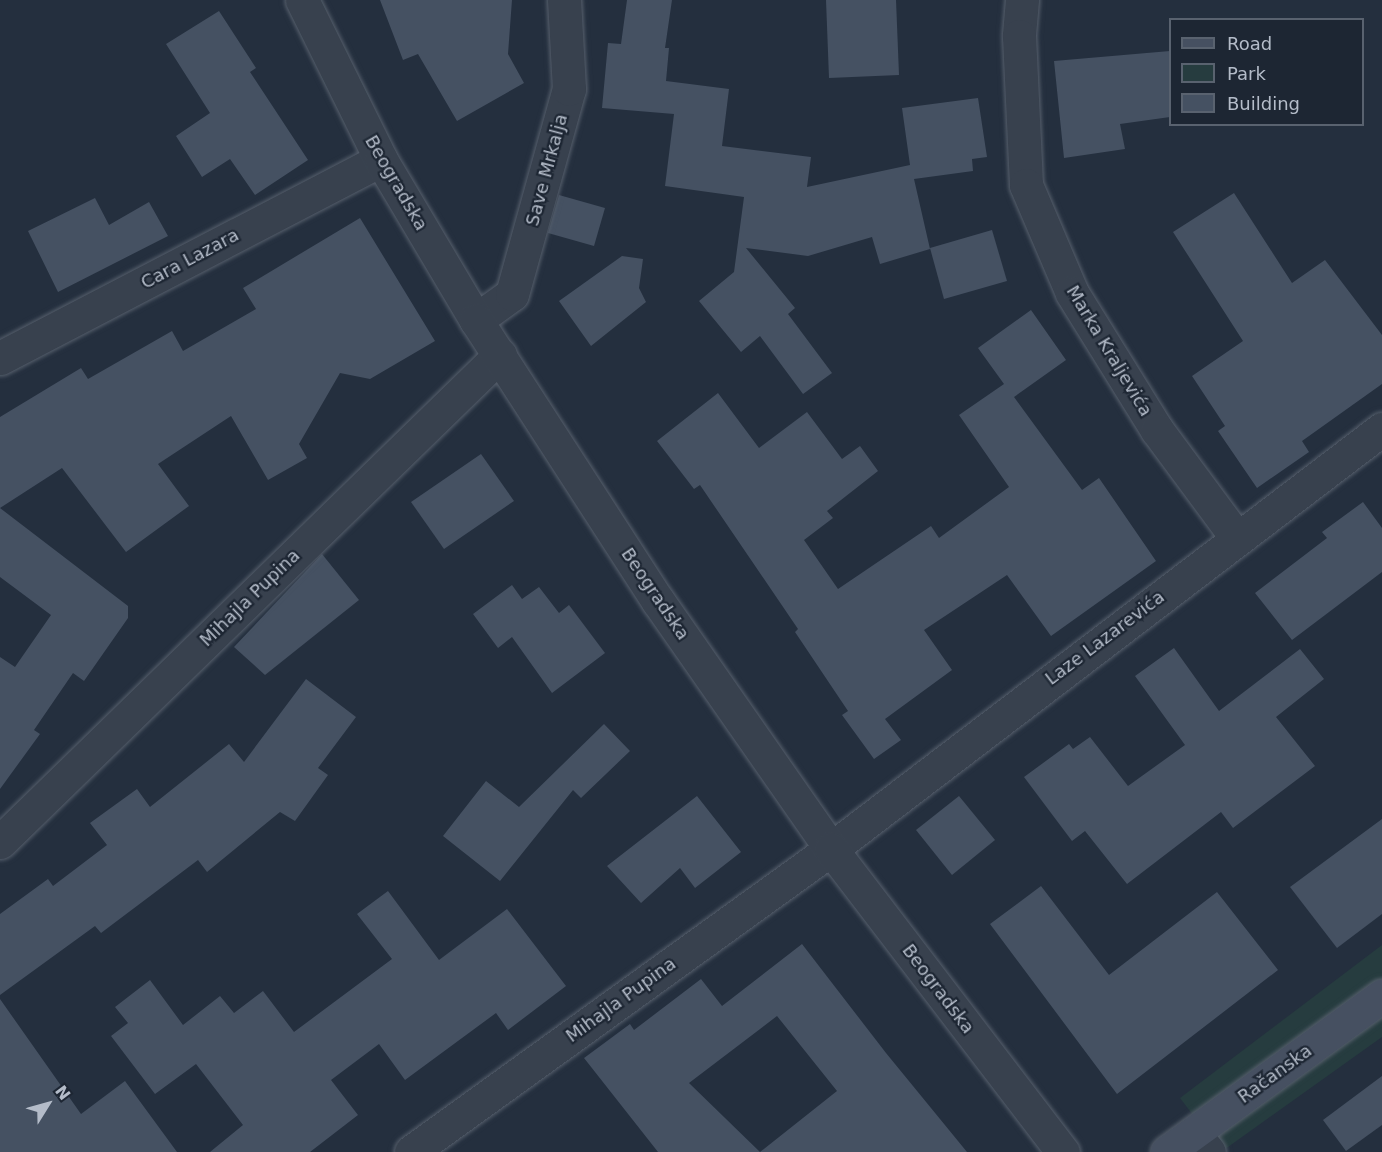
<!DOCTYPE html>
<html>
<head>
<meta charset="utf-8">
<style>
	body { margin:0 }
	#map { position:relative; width:1382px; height:1152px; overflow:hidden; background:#242f3e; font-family:"DejaVu Sans",sans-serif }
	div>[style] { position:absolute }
	.green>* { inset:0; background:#263c3f }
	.building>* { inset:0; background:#455162 }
	.roads { filter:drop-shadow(0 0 2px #565f6c) drop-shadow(0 0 2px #565f6c) }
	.minor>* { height:33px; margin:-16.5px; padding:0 16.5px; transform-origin:16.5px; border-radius:16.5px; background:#38414e }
	.tertiary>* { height:33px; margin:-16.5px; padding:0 16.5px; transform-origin:16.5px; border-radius:16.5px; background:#38414e }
	.secondary>* { height:33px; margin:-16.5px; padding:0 16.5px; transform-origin:16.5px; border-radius:16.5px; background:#465061 }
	span { translate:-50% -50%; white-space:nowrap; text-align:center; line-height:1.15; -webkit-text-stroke:4.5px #1d2633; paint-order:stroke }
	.street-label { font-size:18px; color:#b4bcc9 }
	.legend { position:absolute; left:1169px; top:18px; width:195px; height:108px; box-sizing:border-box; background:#1d2633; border:2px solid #59626f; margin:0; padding:8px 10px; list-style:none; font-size:18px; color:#b4bcc9 }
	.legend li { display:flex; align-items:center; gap:12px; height:30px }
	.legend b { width:30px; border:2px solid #59626f }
	.north { position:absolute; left:18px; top:1074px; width:60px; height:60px; -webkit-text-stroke:4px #1d2633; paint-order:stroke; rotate:53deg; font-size:16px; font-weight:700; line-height:24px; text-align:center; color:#b4bcc9 }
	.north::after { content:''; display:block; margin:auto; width:21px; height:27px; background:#b4bcc9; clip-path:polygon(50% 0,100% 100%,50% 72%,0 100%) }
</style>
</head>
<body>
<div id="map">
	<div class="green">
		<i style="clip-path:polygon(1382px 945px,1382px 1037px,1221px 1152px,1180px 1098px)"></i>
	</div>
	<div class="building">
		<i style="clip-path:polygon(380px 0,512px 0,508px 54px,524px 83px,457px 121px,418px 54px,403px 60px)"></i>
		<i style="clip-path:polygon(627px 0,672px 0,665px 48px,669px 48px,666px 81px,729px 89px,722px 146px,811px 157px,807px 187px,910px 165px,902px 108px,978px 98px,987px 157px,972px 159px,973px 171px,914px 179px,930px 249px,880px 264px,872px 237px,808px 256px,746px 248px,795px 308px,788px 314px,832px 373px,803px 394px,760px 336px,741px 352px,699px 301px,734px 272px,744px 197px,665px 186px,674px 114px,602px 108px,608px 43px,621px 44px)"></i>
		<i style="clip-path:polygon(826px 0,896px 0,899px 75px,829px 78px)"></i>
		<i style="clip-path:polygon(219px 11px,256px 68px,250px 72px,308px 160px,255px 195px,230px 159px,202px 177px,176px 136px,210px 113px,166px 44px)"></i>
		<i style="clip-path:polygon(1170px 51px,1170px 117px,1120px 124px,1125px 149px,1064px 158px,1054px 61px)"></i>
		<i style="clip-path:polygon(1234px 193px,1292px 283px,1325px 260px,1382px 335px,1382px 384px,1302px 441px,1309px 452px,1257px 488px,1218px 431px,1225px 426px,1192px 376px,1243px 341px,1173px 232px)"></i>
		<i style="clip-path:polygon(559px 195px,605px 208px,594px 246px,548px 233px)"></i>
		<i style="clip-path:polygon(95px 198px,109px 225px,149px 202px,168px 236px,58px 292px,28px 231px)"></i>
		<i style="clip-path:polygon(360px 218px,435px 341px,370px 379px,340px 373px,299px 444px,307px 458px,268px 480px,231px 416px,158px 464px,189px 506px,126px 552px,62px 468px,0 508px,128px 606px,128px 618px,84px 681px,73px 673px,34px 730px,40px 734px,0 789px,0 657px,15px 667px,51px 615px,0 577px,0 417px,81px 368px,88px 379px,172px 331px,183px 351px,256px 309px,243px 288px)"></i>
		<i style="clip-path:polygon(992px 230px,1007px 281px,944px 299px,930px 248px)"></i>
		<i style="clip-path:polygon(622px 256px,643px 259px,639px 288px,646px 302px,591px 346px,559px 301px)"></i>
		<i style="clip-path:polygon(1031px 310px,1066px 360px,1014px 397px,1082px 490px,1099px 478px,1156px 561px,1051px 636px,1007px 575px,924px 630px,952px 670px,885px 719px,901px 740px,874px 759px,842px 715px,848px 711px,795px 632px,798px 629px,700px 485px,694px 489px,657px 441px,718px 393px,759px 448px,807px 412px,842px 459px,860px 446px,878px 471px,827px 511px,833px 518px,804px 540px,838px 589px,931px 526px,939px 538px,1009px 487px,959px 415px,1004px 384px,978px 348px)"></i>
		<i style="clip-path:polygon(481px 454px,514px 501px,444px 549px,411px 502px)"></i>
		<i style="clip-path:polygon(1363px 502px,1382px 528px,1382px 572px,1292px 640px,1255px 593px,1327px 538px,1322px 532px)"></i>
		<i style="clip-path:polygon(322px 554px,359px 600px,265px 675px,234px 647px)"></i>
		<i style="clip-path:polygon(512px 585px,522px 599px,539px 587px,559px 613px,569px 605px,605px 653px,552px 693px,512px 637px,498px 648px,473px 614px)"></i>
		<i style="clip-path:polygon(1174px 648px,1219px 711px,1300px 649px,1324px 679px,1276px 717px,1315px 766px,1233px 828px,1221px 812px,1127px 884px,1085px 831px,1072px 841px,1024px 777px,1069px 744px,1073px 749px,1090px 737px,1128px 786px,1185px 745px,1135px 676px)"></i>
		<i style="clip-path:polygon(306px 679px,356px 717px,318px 768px,328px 775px,295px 821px,280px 812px,207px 872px,198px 860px,101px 933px,95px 926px,0 995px,0 914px,48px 879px,53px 886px,107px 845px,90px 823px,137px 789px,150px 807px,229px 744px,244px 762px)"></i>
		<i style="clip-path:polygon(604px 724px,630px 751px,581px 798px,573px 790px,500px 881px,443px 836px,486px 781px,519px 807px)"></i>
		<i style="clip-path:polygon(697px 796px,741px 852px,695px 888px,680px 868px,641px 903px,607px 866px)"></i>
		<i style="clip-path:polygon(959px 796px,995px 840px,952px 875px,916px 830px)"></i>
		<i style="clip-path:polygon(1382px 819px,1382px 914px,1337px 948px,1290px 887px)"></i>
		<i style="clip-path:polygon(1041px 886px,1109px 975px,1217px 892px,1278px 970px,1117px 1094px,990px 924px)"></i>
		<i style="clip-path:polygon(388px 891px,439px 960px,507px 909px,566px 986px,508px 1030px,496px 1013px,405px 1080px,379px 1044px,331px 1080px,358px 1115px,310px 1152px,210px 1152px,243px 1125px,196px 1064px,155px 1094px,111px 1036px,128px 1023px,115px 1007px,150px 980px,183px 1025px,220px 996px,234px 1013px,263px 991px,294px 1032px,392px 959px,357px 914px)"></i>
		<i style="clip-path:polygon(802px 944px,886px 1053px,967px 1152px,760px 1152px,837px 1091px,777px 1016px,689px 1083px,760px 1152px,658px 1152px,584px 1058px,630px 1024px,634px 1030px,701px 979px,722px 1006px)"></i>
		<i style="clip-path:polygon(0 999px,81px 1114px,125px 1081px,177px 1152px,0 1152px)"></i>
		<i style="clip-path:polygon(1382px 1076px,1382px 1125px,1346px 1151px,1323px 1120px)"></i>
	</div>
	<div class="roads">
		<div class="minor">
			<i style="left:1022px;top:0;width:36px;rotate:95deg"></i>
			<i style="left:1019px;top:36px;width:149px;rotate:87.3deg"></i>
			<i style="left:1026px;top:185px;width:117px;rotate:66.9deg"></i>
			<i style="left:1072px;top:293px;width:161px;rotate:58.2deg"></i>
			<i style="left:1157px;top:430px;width:134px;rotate:53.5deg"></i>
			<i style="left:476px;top:320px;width:44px;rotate:-35.8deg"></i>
			<i style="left:512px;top:294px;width:213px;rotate:-74.5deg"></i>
			<i style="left:569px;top:89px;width:89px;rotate:-93.2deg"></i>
			<i style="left:0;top:358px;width:429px;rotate:-27.5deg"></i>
			<i style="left:0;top:842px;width:698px;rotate:-44.25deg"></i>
			<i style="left:1194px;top:1133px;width:24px;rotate:52deg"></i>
			<i style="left:411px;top:1152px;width:518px;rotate:-35.81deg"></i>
			<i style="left:831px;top:849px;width:693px;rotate:-37.32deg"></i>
		</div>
		<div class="tertiary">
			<i style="left:302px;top:0;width:178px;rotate:63.7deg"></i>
			<i style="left:381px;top:160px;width:186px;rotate:59.3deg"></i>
			<i style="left:476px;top:320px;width:335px;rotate:57.1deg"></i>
			<i style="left:658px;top:601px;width:302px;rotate:55.1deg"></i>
			<i style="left:831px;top:849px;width:382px;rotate:52.6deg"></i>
		</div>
		<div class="secondary">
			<i style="left:1167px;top:1152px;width:266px;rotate:-36deg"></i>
		</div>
	</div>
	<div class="street-label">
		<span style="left:547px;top:170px;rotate:-75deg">Save Mrkalja</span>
		<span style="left:396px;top:183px;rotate:60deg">Beogradska</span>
		<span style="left:190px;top:259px;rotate:-28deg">Cara Lazara</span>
		<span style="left:1109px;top:351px;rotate:59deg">Marka Kraljevića</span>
		<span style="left:655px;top:594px;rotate:56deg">Beogradska</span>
		<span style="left:250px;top:598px;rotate:-44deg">Mihajla Pupina</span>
		<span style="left:1105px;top:638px;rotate:-37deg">Laze Lazarevića</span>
		<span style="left:938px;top:989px;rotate:53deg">Beogradska</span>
		<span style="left:621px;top:1000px;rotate:-36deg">Mihajla Pupina</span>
		<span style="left:1275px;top:1074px;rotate:-36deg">Račanska</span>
	</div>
	<ul class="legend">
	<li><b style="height:8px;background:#465061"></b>Road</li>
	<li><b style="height:16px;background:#263c3f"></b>Park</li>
	<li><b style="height:16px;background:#455162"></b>Building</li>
	</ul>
	<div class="north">N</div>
</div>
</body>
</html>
